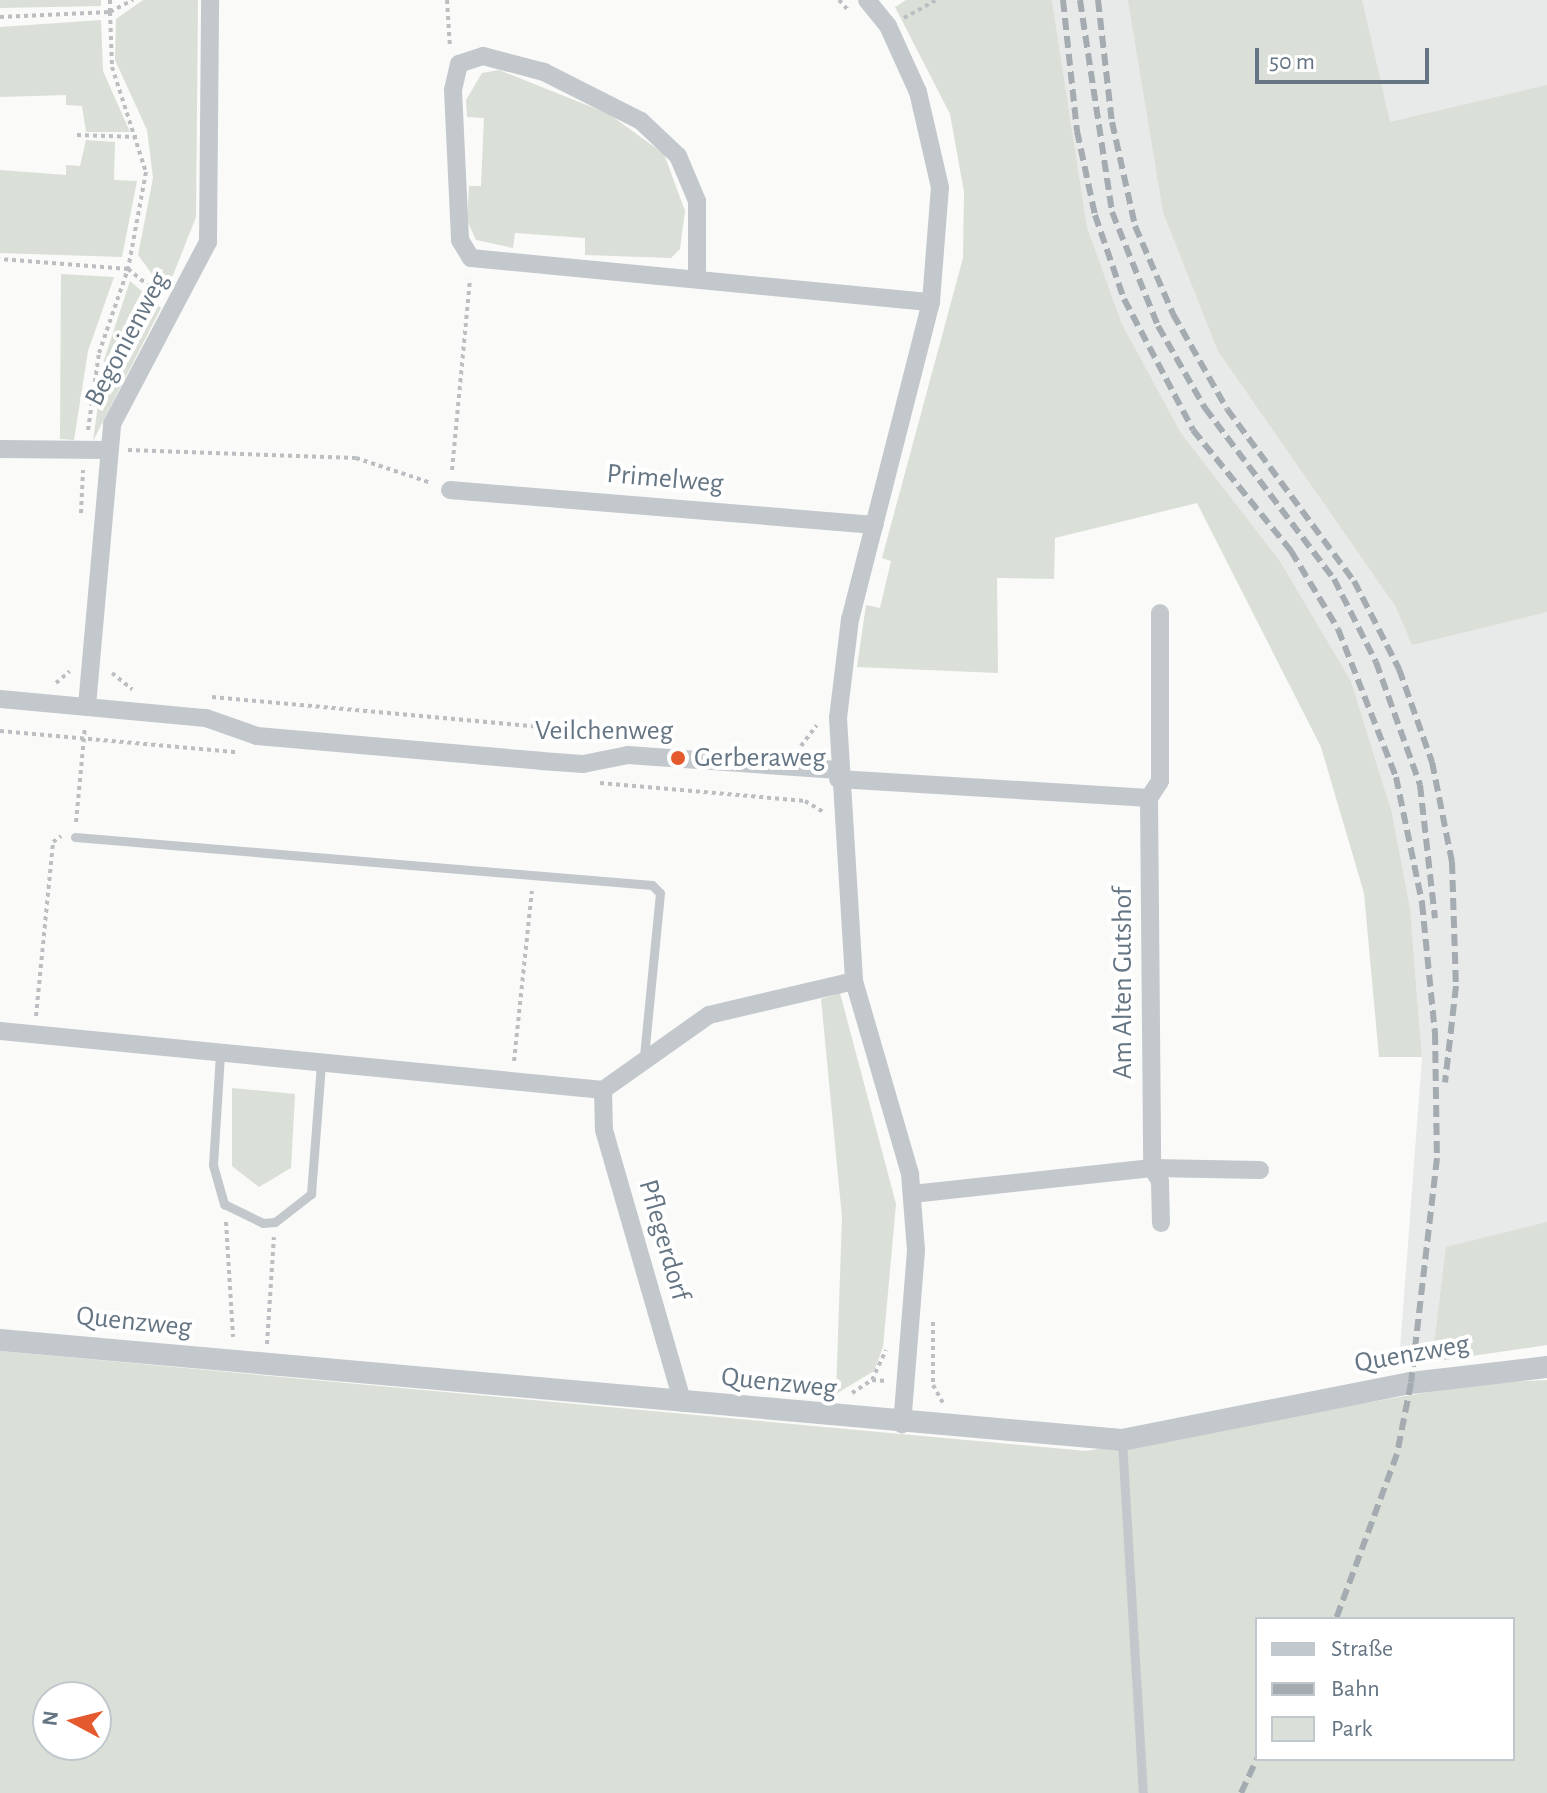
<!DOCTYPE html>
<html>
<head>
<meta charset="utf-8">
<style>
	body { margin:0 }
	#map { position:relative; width:1547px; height:1793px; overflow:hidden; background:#fafaf8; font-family:"Alegreya Sans",sans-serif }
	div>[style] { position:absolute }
	.built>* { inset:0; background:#e8e9e9 }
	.green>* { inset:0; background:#dadfd7 }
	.path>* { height:4px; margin-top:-2px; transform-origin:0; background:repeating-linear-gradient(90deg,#bbbfc2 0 4px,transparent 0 8px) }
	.service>* { height:9px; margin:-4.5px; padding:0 4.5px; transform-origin:4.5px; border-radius:4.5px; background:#c3c8cc }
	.minor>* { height:18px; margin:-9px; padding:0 9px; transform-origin:9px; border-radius:9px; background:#c3c8cc }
	.tertiary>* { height:22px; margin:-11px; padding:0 11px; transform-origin:11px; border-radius:11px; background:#c3c8cc }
	.rail>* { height:6px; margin-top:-3px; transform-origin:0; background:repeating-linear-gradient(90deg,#a4abb1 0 12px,transparent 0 18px) }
	.dots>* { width:22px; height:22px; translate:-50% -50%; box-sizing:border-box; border:4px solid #fff; border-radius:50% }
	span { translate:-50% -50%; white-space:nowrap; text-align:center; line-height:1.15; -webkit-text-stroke:8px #fff; paint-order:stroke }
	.street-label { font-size:28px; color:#657583 }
	.poi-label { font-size:28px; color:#657583 }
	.left { translate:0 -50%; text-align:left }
	.legend { position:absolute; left:1255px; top:1617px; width:260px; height:144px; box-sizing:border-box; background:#fff; border:2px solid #c1c8cd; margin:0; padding:10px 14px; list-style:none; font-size:24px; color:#657583 }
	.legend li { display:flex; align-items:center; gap:16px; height:40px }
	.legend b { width:40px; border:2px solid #c1c8cd }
	.north { position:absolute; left:32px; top:1681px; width:80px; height:80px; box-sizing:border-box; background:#fff; border:2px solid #c1c8cd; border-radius:50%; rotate:277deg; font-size:22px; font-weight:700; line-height:32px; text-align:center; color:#657583 }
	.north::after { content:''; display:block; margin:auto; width:28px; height:36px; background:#e45a2e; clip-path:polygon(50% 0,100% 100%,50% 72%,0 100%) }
	.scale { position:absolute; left:1255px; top:48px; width:174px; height:36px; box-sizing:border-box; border:4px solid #657583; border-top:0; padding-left:10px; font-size:24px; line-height:28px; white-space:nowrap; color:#657583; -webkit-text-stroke:6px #fff; paint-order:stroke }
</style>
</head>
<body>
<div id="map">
	<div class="built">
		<i style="clip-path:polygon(1052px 0,1547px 0,1547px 1345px,1399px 1363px,1422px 1057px,1410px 908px,1392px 813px,1351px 681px,1280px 561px,1181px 433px,1122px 324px,1087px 227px)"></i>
	</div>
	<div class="green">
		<i style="clip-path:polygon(0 0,101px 0,101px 6px,0 8px)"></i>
		<i style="clip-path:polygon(143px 0,198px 0,196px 217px,166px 293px,138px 255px,153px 178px,147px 130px,115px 60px,116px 19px)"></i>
		<i style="clip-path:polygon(906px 0,1052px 0,1087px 227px,1122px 324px,1181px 433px,1280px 561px,1351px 681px,1392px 813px,1410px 908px,1422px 1057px,1379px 1057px,1364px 893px,1321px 747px,1197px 503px,1055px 538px,1054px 579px,997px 578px,998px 673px,857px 667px,866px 605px,880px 608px,891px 561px,882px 558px,963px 258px,964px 192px,950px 114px,895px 7px)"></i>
		<i style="clip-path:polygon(1128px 0,1362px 0,1390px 122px,1547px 85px,1547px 612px,1412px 645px,1396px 607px,1218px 351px,1163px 212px)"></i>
		<i style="clip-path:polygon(101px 20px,103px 71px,130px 132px,86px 132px,82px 106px,66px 105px,66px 95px,0 97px,0 27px)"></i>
		<i style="clip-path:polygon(499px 70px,609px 114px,664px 154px,685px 211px,680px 249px,671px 258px,585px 255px,585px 238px,515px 233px,513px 248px,476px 240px,467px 220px,469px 186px,481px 186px,484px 118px,467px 117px,466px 100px,482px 73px)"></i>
		<i style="clip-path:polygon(86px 140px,115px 142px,114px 180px,137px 181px,122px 257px,0 253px,0 170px,66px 175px,66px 165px,80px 166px)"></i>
		<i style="clip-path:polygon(61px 274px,114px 277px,88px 351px,74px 440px,60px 439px)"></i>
		<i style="clip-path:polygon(130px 281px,161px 308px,93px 441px,104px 360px)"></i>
		<i style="clip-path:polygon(840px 993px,896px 1204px,883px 1347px,874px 1371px,836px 1394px,842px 1217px,821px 999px)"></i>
		<i style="clip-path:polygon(232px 1088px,295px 1094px,291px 1168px,259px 1187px,232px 1166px)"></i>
		<i style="clip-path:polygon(1547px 1222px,1547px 1345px,1432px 1362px,1446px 1247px)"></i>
		<i style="clip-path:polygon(evenodd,0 1351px,1086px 1451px,1481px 1383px,1547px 1380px,1547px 1793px,0 1793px,0 1351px,1257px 1619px,1513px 1619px,1513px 1759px,1257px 1759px,1257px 1619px,0 1351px,48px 1697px,96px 1697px,96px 1745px,48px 1745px,48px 1697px)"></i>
	</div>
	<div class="path">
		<i style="left:110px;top:0;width:12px;rotate:90deg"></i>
		<i style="left:110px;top:12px;width:26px;rotate:-28deg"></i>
		<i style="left:447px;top:0;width:48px;rotate:86.4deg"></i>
		<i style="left:839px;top:0;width:13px;rotate:48deg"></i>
		<i style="left:0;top:17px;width:110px;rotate:-2.6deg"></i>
		<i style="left:110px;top:12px;width:55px;rotate:87.9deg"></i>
		<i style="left:112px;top:67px;width:110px;rotate:72.1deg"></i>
		<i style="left:146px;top:172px;width:99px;rotate:100.5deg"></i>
		<i style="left:128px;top:269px;width:128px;rotate:-175.5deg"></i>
		<i style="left:904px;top:18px;width:38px;rotate:-29deg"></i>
		<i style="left:77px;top:135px;width:61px;rotate:1.9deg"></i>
		<i style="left:88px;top:430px;width:78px;rotate:-81.9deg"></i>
		<i style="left:99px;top:353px;width:89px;rotate:-71deg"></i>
		<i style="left:128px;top:269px;width:40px;rotate:39deg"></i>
		<i style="left:128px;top:450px;width:228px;rotate:2deg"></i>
		<i style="left:356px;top:458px;width:79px;rotate:18.4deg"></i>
		<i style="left:452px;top:470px;width:192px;rotate:-84.6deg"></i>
		<i style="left:81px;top:513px;width:43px;rotate:-87.3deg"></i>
		<i style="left:112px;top:673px;width:26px;rotate:39deg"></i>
		<i style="left:56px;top:683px;width:18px;rotate:-41deg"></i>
		<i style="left:212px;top:697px;width:412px;rotate:5.2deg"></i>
		<i style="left:0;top:731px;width:238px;rotate:5.1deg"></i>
		<i style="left:801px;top:746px;width:26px;rotate:-53deg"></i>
		<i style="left:600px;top:783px;width:206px;rotate:5deg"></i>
		<i style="left:805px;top:801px;width:21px;rotate:31deg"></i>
		<i style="left:76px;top:822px;width:95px;rotate:-84.6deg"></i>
		<i style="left:36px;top:1016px;width:175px;rotate:-84.4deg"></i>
		<i style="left:53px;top:842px;width:10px;rotate:-37deg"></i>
		<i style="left:514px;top:1061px;width:171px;rotate:-84deg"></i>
		<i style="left:226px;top:1222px;width:115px;rotate:86.5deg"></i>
		<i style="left:933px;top:1322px;width:63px;rotate:90deg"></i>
		<i style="left:933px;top:1385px;width:21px;rotate:61deg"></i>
		<i style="left:267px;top:1344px;width:107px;rotate:-86.3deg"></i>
		<i style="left:872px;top:1380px;width:33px;rotate:-65deg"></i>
		<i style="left:852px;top:1393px;width:24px;rotate:-33deg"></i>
		<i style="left:872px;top:1380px;width:15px;rotate:4deg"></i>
	</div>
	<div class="service">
		<i style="left:75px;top:837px;width:579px;rotate:4.76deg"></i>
		<i style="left:652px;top:885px;width:11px;rotate:45deg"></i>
		<i style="left:660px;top:893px;width:163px;rotate:95.6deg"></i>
		<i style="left:220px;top:1054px;width:111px;rotate:93.6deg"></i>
		<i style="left:213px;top:1165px;width:41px;rotate:74.2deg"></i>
		<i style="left:224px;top:1204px;width:43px;rotate:26deg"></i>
		<i style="left:263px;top:1223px;width:12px;rotate:-5deg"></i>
		<i style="left:275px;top:1222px;width:46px;rotate:-37.9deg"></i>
		<i style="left:311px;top:1194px;width:131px;rotate:-85.6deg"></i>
		<i style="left:1122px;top:1441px;width:353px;rotate:86.6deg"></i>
	</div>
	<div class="minor">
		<i style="left:867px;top:0;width:33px;rotate:51deg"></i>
		<i style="left:888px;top:26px;width:72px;rotate:65.6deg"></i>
		<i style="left:918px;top:92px;width:98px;rotate:77deg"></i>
		<i style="left:940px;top:187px;width:115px;rotate:94.5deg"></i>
		<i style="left:931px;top:302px;width:327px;rotate:104.3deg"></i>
		<i style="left:850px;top:619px;width:100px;rotate:96.9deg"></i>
		<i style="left:838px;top:718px;width:263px;rotate:86.5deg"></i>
		<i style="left:854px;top:981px;width:201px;rotate:73.8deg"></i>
		<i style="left:910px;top:1174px;width:77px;rotate:85.5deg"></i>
		<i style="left:916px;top:1251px;width:174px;rotate:94.6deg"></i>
		<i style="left:697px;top:275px;width:74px;rotate:-90deg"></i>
		<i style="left:697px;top:201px;width:49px;rotate:-112.9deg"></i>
		<i style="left:678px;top:156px;width:51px;rotate:-136.6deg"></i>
		<i style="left:641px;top:121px;width:109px;rotate:-153.2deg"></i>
		<i style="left:544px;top:72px;width:63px;rotate:-165.3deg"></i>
		<i style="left:483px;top:56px;width:25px;rotate:162deg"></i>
		<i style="left:459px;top:64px;width:27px;rotate:103deg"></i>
		<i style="left:453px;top:90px;width:150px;rotate:87.3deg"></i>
		<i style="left:460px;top:240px;width:21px;rotate:59deg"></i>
		<i style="left:471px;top:258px;width:462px;rotate:5.5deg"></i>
		<i style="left:0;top:449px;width:105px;rotate:0.5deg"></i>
		<i style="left:450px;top:490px;width:426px;rotate:4.7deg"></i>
		<i style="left:0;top:699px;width:207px;rotate:5.3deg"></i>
		<i style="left:206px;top:718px;width:54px;rotate:19.4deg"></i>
		<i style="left:257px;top:736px;width:285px;rotate:5deg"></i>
		<i style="left:541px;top:761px;width:42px;rotate:4.1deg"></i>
		<i style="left:583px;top:764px;width:46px;rotate:-11.3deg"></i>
		<i style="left:628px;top:755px;width:210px;rotate:4.1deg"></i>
		<i style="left:87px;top:706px;width:283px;rotate:-84.9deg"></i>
		<i style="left:112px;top:424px;width:206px;rotate:-62.2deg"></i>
		<i style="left:208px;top:242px;width:242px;rotate:-89.5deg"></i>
		<i style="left:838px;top:779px;width:312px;rotate:3.5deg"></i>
		<i style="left:1149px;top:798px;width:370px;rotate:89.5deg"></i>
		<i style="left:1152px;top:1168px;width:241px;rotate:173.8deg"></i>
		<i style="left:1149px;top:798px;width:20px;rotate:-57deg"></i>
		<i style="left:1160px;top:781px;width:168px;rotate:-90deg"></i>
		<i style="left:0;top:1031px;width:606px;rotate:5.59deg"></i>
		<i style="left:603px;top:1090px;width:40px;rotate:88.6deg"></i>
		<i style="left:604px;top:1130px;width:284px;rotate:73.9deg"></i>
		<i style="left:603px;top:1090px;width:130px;rotate:-35.3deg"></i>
		<i style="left:709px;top:1015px;width:149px;rotate:-13.2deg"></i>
		<i style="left:1161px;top:1223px;width:42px;rotate:-91.4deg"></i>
		<i style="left:1160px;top:1181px;width:15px;rotate:-122deg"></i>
		<i style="left:1152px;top:1168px;width:108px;rotate:1.1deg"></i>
	</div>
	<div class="tertiary">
		<i style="left:0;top:1340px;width:1126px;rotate:5.09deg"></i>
		<i style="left:1122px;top:1440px;width:295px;rotate:-11.2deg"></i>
		<i style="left:1411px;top:1383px;width:137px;rotate:-6.7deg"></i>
	</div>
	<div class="rail">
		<i style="left:1063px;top:0;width:132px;rotate:83.9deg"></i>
		<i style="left:1077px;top:131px;width:86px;rotate:77.9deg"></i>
		<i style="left:1095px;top:215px;width:89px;rotate:71deg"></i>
		<i style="left:1124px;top:299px;width:148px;rotate:62.2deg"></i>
		<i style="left:1193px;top:430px;width:156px;rotate:51deg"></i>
		<i style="left:1291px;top:551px;width:91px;rotate:58.9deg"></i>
		<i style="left:1338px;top:629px;width:159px;rotate:68.6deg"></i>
		<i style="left:1396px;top:777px;width:129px;rotate:78.3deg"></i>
		<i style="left:1422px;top:903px;width:131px;rotate:84.3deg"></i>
		<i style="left:1435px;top:1033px;width:125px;rotate:89.1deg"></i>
		<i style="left:1437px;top:1158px;width:226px;rotate:96.6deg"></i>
		<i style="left:1411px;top:1383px;width:72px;rotate:101.2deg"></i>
		<i style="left:1397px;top:1454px;width:176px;rotate:110.3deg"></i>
		<i style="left:1080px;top:0;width:214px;rotate:81.4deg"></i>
		<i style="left:1112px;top:212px;width:123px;rotate:68deg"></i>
		<i style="left:1158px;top:326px;width:95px;rotate:60.2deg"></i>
		<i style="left:1205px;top:408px;width:214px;rotate:53deg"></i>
		<i style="left:1334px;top:579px;width:93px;rotate:63.2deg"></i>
		<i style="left:1376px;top:662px;width:131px;rotate:70.3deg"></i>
		<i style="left:1420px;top:785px;width:134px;rotate:83.6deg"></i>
		<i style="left:1098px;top:0;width:123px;rotate:83.5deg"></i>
		<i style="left:1112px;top:122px;width:107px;rotate:77.5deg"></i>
		<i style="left:1135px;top:226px;width:96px;rotate:66.6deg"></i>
		<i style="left:1173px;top:314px;width:109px;rotate:60.4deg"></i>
		<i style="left:1227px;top:409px;width:214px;rotate:53.6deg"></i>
		<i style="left:1354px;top:581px;width:99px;rotate:62.9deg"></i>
		<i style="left:1399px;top:669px;width:99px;rotate:70.5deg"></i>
		<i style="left:1432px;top:762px;width:102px;rotate:78.7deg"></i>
		<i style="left:1452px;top:862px;width:124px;rotate:88.2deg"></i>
		<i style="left:1456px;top:986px;width:97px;rotate:96.5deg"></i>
		<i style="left:1241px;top:1793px;width:38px;rotate:-65deg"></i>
	</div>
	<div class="dots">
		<i style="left:678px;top:758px;background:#e45a2e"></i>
	</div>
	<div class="street-label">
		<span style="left:127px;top:339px;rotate:-62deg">Begonienweg</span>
		<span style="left:665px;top:479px;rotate:5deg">Primelweg</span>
		<span style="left:604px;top:731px">Veilchenweg</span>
		<span style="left:1123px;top:983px;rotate:-90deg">Am Alten Gutshof</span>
		<span style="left:664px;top:1240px;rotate:74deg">Pflegerdorf</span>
		<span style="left:134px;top:1322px;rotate:6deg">Quenzweg</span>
		<span style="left:1412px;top:1354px;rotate:-10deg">Quenzweg</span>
		<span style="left:779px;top:1383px;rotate:6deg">Quenzweg</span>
	</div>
	<div class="poi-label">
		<span class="left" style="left:694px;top:758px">Gerberaweg</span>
	</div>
	<ul class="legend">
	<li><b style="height:10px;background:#c3c8cc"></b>Straße</li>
	<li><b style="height:10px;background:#a4abb1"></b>Bahn</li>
	<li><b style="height:22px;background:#dadfd7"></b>Park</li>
	</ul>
	<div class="north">N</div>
	<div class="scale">50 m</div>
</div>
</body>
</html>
